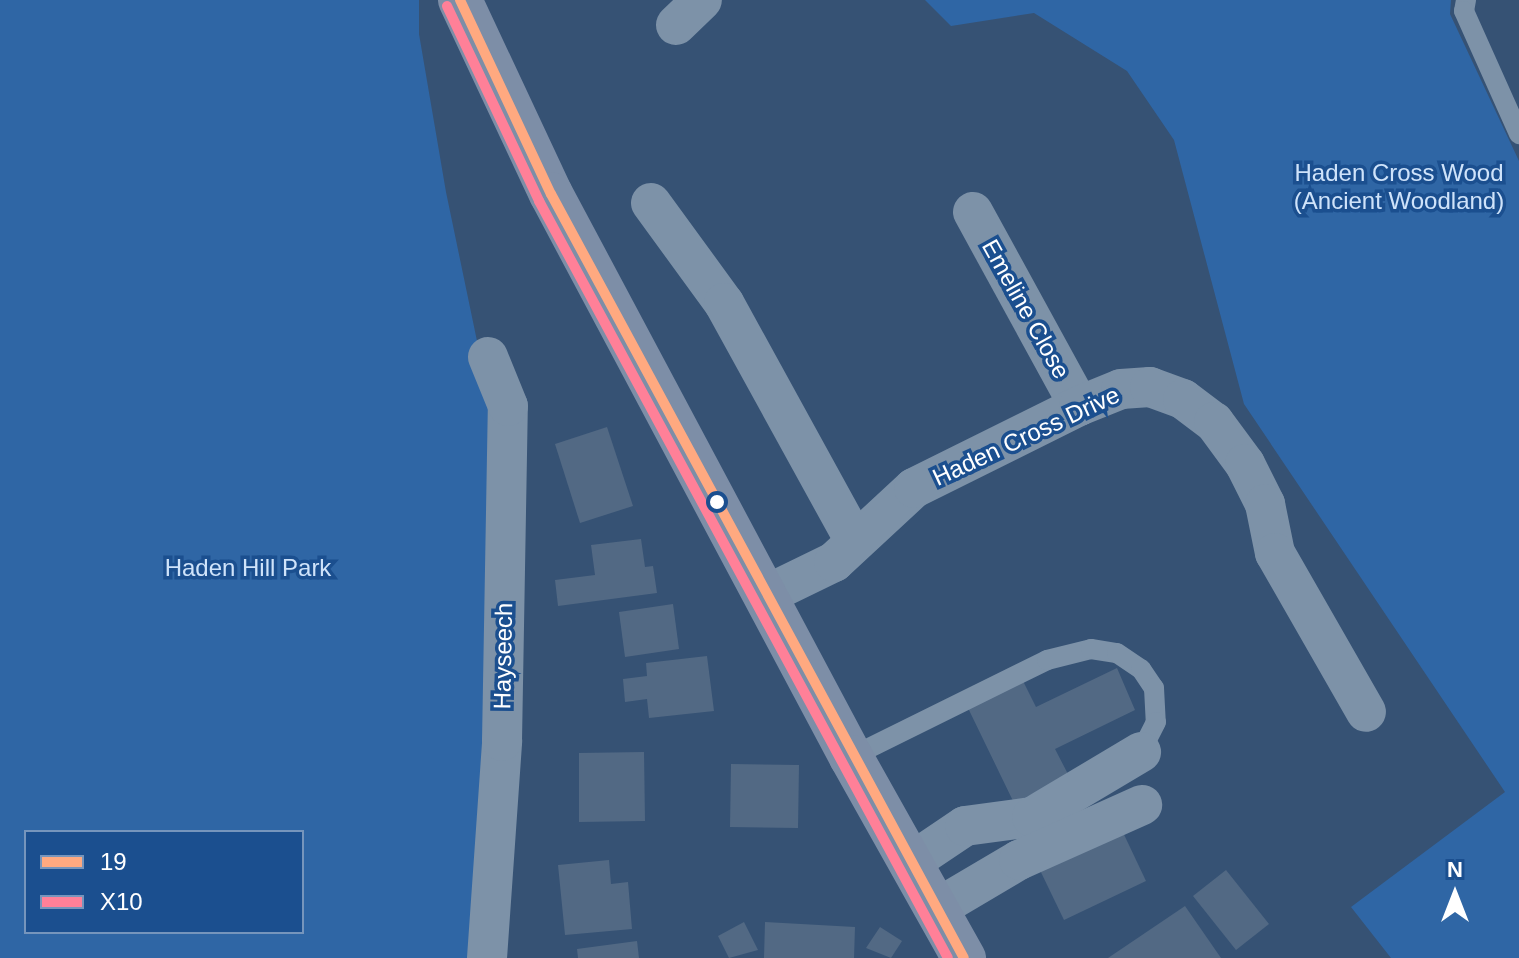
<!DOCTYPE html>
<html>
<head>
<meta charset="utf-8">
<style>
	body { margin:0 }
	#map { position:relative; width:1519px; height:958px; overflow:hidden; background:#365274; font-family:Helvetica,sans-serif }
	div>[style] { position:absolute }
	.green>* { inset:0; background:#2f66a5 }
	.building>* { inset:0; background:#526984 }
	.service>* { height:20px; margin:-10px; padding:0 10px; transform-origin:10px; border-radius:10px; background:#7d92a8 }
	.minor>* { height:40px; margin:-20px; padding:0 20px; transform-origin:20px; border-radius:20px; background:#7d92a8 }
	.primary>* { height:44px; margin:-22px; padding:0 22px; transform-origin:22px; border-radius:22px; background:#7d8ea7 }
	.bus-1>* { height:10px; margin:-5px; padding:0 5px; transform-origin:5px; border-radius:5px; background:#ffa980 }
	.bus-2>* { height:10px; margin:-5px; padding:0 5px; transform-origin:5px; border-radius:5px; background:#ff8098 }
	.dots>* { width:22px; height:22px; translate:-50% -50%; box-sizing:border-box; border:4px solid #1b4f8f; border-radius:50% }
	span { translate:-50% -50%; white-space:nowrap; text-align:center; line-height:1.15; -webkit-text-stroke:7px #1b4f8f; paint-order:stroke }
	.park-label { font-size:24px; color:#cfe3fa }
	.street-label { font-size:24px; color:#fff }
	.legend { position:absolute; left:24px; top:830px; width:280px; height:104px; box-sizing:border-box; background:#1b4f8f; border:2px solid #7695bc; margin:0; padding:10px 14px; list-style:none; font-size:24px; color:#fff }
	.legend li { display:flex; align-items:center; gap:16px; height:40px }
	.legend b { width:40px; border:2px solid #7695bc }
	.north { position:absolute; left:1415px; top:854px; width:80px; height:80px; -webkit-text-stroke:6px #1b4f8f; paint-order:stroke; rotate:0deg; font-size:22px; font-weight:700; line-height:32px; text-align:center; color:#fff }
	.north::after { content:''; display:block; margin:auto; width:28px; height:36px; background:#fff; clip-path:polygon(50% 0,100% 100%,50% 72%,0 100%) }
</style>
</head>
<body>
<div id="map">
	<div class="green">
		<i style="clip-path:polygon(evenodd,0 0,419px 0,419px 34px,446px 192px,492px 413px,497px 515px,471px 958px,0 958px,0 0,26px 832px,302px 832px,302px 932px,26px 932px,26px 832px)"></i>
		<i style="clip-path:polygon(925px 0,1451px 0,1450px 14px,1519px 161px,1519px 958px,1391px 958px,1351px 907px,1505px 792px,1244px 404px,1174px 140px,1127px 71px,1034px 13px,951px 26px)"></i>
	</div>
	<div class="building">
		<i style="clip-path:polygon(607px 427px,633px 506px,580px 523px,555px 444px)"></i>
		<i style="clip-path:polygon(641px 539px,645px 567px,653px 566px,657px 593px,558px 606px,555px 580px,595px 575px,591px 545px)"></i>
		<i style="clip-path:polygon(673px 604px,679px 649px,625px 657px,619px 612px)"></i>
		<i style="clip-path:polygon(707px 656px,714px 711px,649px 718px,647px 699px,625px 702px,623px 679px,647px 676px,646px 663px)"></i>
		<i style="clip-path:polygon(1117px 668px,1135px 710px,1055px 749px,1069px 776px,1014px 803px,968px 708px,1023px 681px,1036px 707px)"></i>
		<i style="clip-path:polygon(644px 752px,645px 821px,579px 822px,579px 753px)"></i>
		<i style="clip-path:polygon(731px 764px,799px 765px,798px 828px,730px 827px)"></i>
		<i style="clip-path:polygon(1119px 824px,1146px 881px,1064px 920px,1037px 864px)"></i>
		<i style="clip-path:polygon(609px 860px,611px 884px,628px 882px,632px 929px,565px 935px,558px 865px)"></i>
		<i style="clip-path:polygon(1226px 870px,1269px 924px,1236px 950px,1193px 896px)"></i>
		<i style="clip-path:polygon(1185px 906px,1221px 958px,1108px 958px)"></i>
		<i style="clip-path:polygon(744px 922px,758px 950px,729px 958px,718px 936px)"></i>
		<i style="clip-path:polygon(765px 922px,855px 927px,854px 958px,764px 958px)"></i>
		<i style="clip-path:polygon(880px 927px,902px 941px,891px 958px,866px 948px)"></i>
		<i style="clip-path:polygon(637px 941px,639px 958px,578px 958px,577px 949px)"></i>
	</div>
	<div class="service">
		<i style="left:1466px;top:0;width:11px;rotate:100deg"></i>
		<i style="left:1464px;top:11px;width:135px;rotate:65.9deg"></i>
		<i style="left:851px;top:757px;width:219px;rotate:-26.3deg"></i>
		<i style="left:1047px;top:660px;width:45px;rotate:-14deg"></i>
		<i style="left:1091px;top:649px;width:26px;rotate:9deg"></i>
		<i style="left:1117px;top:653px;width:29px;rotate:34deg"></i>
		<i style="left:1141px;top:669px;width:23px;rotate:56deg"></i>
		<i style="left:1154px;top:688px;width:34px;rotate:87deg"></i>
		<i style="left:1156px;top:722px;width:34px;rotate:117deg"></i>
	</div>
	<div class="minor">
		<i style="left:676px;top:25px;width:36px;rotate:-44deg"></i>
		<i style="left:651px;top:203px;width:124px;rotate:53.9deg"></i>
		<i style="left:724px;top:303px;width:269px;rotate:61.2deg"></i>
		<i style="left:973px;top:212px;width:221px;rotate:61.3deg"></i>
		<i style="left:766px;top:595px;width:76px;rotate:-25.9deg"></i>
		<i style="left:834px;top:562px;width:109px;rotate:-42.8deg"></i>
		<i style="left:914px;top:488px;width:184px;rotate:-26.4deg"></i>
		<i style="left:1079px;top:406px;width:45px;rotate:-22deg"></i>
		<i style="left:1121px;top:389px;width:29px;rotate:-4deg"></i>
		<i style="left:1150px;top:387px;width:35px;rotate:20deg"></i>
		<i style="left:1183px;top:399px;width:39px;rotate:37deg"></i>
		<i style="left:1214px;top:422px;width:52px;rotate:53.6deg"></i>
		<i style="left:1245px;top:464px;width:45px;rotate:63.4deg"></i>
		<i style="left:1265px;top:504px;width:50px;rotate:78.5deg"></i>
		<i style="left:1275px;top:553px;width:183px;rotate:60.2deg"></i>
		<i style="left:910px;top:863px;width:66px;rotate:-33.9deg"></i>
		<i style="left:965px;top:826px;width:68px;rotate:-7.7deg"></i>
		<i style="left:1032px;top:817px;width:127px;rotate:-30.8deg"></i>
		<i style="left:936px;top:909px;width:96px;rotate:-30.6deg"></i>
		<i style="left:1019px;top:860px;width:135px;rotate:-24.1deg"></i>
		<i style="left:487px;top:958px;width:218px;rotate:-86deg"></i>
		<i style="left:502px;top:741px;width:335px;rotate:-89deg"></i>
		<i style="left:508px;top:406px;width:53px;rotate:-112.2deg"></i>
	</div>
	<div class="primary">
		<i style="left:460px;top:0;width:214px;rotate:64.9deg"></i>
		<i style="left:551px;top:194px;width:638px;rotate:61.95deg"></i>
		<i style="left:851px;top:757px;width:231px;rotate:60.7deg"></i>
	</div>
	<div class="bus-1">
		<i style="left:460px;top:0;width:214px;rotate:64.9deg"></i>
		<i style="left:551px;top:194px;width:868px;rotate:61.61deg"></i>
	</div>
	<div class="bus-2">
		<i style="left:447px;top:6px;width:216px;rotate:64.7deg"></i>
		<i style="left:539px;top:201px;width:860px;rotate:61.62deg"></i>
	</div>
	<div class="dots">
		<i style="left:717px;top:502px;background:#fff"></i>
	</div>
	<div class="park-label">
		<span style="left:1399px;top:187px">Haden Cross Wood<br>(Ancient Woodland)</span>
		<span style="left:248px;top:568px">Haden Hill Park</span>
	</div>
	<div class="street-label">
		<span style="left:1026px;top:309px;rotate:61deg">Emeline Close</span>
		<span style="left:1026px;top:436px;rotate:-25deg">Haden Cross Drive</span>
		<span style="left:503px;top:656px;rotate:-89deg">Hayseech</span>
	</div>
	<ul class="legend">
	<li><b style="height:10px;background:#ffa980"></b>19</li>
	<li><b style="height:10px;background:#ff8098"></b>X10</li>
	</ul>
	<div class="north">N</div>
</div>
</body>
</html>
